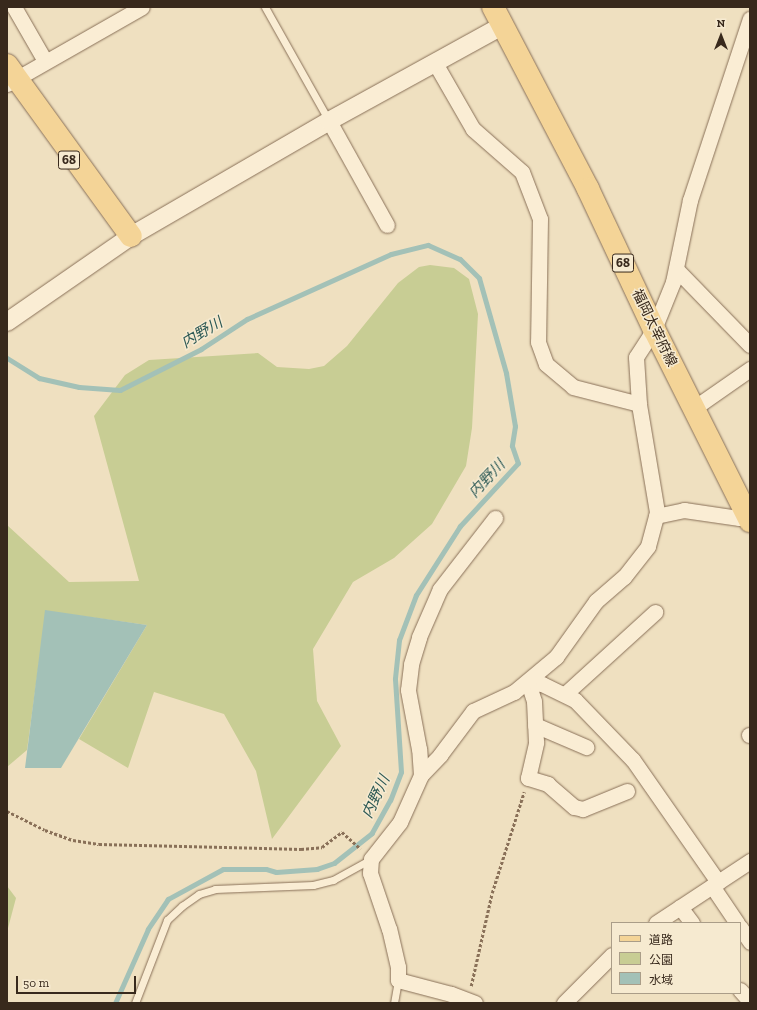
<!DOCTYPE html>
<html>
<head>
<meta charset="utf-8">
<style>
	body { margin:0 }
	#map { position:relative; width:757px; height:1010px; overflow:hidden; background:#efe0c0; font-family:"Zilla Slab","Noto Sans JP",serif }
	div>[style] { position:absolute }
	.green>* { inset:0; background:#c8cd94 }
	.water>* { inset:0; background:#a3c1b7 }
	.stream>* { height:5px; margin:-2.5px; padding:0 2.5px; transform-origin:2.5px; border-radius:2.5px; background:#a3c1b7 }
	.path>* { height:2.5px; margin-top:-1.25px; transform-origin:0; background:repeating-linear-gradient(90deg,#897058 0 3px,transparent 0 5px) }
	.roads { filter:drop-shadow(0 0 1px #897058) drop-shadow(0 0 1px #897058) }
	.service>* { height:7px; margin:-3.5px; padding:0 3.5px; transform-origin:3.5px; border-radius:3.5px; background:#faedd4 }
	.minor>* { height:15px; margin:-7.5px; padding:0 7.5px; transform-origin:7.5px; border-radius:7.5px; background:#faedd4 }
	.tertiary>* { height:18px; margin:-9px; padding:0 9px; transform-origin:9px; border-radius:9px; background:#faedd4 }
	.primary>* { height:22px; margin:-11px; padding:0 11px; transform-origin:11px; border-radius:11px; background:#f4d497 }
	span { translate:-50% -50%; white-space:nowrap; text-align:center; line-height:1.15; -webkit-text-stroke:3px #f6ead0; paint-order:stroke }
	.shield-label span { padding:1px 3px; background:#f6ead0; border:1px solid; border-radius:3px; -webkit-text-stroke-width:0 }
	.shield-label { font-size:13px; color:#38291c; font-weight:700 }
	.street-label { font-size:14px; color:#38291c }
	.water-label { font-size:15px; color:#2b5854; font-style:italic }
	.frame { position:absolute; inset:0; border:8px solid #38291c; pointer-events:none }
	.legend { position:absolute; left:611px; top:922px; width:130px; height:72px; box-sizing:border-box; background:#f6ead0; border:1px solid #aa9d88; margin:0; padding:5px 7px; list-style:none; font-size:12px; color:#38291c }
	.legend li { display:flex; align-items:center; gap:8px; height:20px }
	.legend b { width:20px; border:1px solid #aa9d88 }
	.north { position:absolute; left:701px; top:16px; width:40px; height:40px; -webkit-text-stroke:3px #f6ead0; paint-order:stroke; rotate:0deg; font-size:11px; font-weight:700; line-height:16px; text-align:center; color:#38291c }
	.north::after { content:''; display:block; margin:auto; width:14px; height:18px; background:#38291c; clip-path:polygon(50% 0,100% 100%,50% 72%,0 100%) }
	.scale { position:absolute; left:16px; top:976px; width:120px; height:18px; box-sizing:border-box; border:2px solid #38291c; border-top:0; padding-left:5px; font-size:12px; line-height:14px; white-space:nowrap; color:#38291c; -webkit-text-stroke:3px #f6ead0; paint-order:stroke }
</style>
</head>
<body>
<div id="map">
	<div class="green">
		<i style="clip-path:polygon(430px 265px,454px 268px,469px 279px,478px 314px,472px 428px,466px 466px,432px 524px,394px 558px,353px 582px,313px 649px,317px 701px,341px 746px,272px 839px,256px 771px,224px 714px,154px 692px,128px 768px,79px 739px,147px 625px,46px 611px,27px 750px,7px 767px,7px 525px,69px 582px,139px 581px,94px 416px,125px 375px,149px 360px,258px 353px,277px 367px,309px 369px,324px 366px,347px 346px,398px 283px,419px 267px)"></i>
		<i style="clip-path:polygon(7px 886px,16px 898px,7px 932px)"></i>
	</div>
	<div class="water">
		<i style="clip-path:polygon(45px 610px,147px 625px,61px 768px,25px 768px)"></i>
	</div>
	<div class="stream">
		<i style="left:7px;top:358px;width:38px;rotate:32deg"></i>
		<i style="left:39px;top:378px;width:41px;rotate:12.7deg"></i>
		<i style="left:79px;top:387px;width:41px;rotate:4.2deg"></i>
		<i style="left:120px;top:390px;width:91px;rotate:-26.8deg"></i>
		<i style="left:201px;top:349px;width:55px;rotate:-33.1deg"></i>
		<i style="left:247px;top:319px;width:158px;rotate:-24.3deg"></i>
		<i style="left:391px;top:254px;width:38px;rotate:-14deg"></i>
		<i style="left:428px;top:245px;width:35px;rotate:24deg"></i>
		<i style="left:460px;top:259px;width:27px;rotate:45deg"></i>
		<i style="left:479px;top:278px;width:99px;rotate:74.1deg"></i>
		<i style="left:506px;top:373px;width:54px;rotate:80.4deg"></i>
		<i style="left:515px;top:426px;width:20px;rotate:99deg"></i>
		<i style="left:512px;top:446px;width:18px;rotate:71deg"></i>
		<i style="left:518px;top:463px;width:86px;rotate:132.6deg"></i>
		<i style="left:460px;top:526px;width:82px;rotate:122.5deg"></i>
		<i style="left:416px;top:595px;width:48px;rotate:110.7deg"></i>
		<i style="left:399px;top:640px;width:39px;rotate:96deg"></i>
		<i style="left:395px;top:679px;width:93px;rotate:86.3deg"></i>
		<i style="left:401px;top:772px;width:30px;rotate:111deg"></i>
		<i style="left:390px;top:800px;width:38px;rotate:119deg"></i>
		<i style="left:372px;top:833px;width:48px;rotate:141.7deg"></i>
		<i style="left:334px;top:863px;width:18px;rotate:161deg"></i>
		<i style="left:317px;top:869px;width:41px;rotate:175.8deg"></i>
		<i style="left:276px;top:872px;width:10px;rotate:-163deg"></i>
		<i style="left:266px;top:869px;width:43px;rotate:180deg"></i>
		<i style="left:223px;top:869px;width:63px;rotate:151.4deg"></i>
		<i style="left:168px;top:899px;width:36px;rotate:124deg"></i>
		<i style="left:148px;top:929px;width:81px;rotate:114deg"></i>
	</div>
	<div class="path">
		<i style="left:7px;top:811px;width:42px;rotate:26.6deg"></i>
		<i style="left:45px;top:830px;width:30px;rotate:20deg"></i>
		<i style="left:73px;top:840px;width:26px;rotate:9deg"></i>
		<i style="left:99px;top:844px;width:202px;rotate:1.4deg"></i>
		<i style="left:301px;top:849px;width:21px;rotate:-5deg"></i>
		<i style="left:322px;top:847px;width:25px;rotate:-37deg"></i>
		<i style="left:342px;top:832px;width:25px;rotate:42deg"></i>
		<i style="left:471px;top:986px;width:95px;rotate:-77.3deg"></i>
		<i style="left:492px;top:893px;width:106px;rotate:-72.4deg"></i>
	</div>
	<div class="roads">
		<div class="service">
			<i style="left:265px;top:7px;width:131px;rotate:60.7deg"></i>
			<i style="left:135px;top:1003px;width:89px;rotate:-68.9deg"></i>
			<i style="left:167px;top:920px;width:21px;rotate:-43deg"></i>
			<i style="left:182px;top:906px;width:21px;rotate:-35deg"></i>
			<i style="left:199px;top:894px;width:17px;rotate:-17deg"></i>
			<i style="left:215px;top:889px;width:98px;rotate:-2.3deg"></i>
			<i style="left:313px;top:885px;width:21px;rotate:-14deg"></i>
			<i style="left:333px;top:880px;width:43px;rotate:-28.9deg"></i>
			<i style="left:394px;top:1003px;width:23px;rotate:-80deg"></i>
		</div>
		<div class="minor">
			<i style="left:14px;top:7px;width:62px;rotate:60.1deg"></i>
			<i style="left:435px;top:63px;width:76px;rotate:60.1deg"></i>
			<i style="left:473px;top:129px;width:65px;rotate:41.3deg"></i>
			<i style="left:522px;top:172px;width:50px;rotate:69deg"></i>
			<i style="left:540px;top:219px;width:123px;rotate:90.9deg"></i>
			<i style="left:538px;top:342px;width:23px;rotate:70deg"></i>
			<i style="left:546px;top:364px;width:35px;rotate:40deg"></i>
			<i style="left:573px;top:387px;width:68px;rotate:14.4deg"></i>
			<i style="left:7px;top:84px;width:155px;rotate:-29.7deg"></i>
			<i style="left:329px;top:121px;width:119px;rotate:60.9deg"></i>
			<i style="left:676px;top:269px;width:106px;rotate:45.8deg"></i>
			<i style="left:694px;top:408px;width:68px;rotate:-34.9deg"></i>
			<i style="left:656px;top:516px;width:29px;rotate:-12deg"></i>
			<i style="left:684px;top:510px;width:56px;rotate:8.3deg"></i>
			<i style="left:739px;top:518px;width:9px;rotate:-21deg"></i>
			<i style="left:565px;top:694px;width:122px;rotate:-42.3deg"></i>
			<i style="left:535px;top:725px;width:56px;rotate:23.3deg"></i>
			<i style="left:749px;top:735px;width:1px"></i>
			<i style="left:421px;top:775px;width:26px;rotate:-94deg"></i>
			<i style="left:419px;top:749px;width:60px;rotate:-100.6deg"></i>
			<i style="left:408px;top:690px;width:26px;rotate:-83deg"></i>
			<i style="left:411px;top:664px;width:28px;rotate:-73deg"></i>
			<i style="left:419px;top:637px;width:52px;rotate:-66.4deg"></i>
			<i style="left:440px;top:589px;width:90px;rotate:-52.2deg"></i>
			<i style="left:627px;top:791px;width:48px;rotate:157.8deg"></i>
			<i style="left:583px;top:809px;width:9px;rotate:-167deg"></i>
			<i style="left:574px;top:807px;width:35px;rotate:-139deg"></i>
			<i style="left:548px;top:784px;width:21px;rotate:-163deg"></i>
			<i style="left:528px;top:778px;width:37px;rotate:-77deg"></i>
			<i style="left:536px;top:742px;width:41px;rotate:-92.8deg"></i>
			<i style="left:534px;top:701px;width:20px;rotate:-108deg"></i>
			<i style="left:528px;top:682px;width:14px;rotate:8deg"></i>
			<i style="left:542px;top:684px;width:37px;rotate:26deg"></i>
			<i style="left:575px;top:700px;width:83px;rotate:46deg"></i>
			<i style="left:633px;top:760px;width:149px;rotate:55.1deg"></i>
			<i style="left:712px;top:886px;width:45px;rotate:56deg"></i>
			<i style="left:680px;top:907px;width:20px;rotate:53deg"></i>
			<i style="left:656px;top:923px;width:113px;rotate:-33.4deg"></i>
			<i style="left:740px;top:927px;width:18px;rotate:56deg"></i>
			<i style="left:740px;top:990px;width:15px;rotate:48deg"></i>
			<i style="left:475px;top:1003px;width:26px;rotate:-159deg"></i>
			<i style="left:451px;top:994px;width:55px;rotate:-165.2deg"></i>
			<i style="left:398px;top:980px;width:13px;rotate:-90deg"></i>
			<i style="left:398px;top:967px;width:39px;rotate:-103deg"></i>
			<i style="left:389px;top:929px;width:59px;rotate:-108.7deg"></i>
			<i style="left:370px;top:873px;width:14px;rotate:-86deg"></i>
			<i style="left:371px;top:859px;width:47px;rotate:-51.9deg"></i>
			<i style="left:400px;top:822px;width:51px;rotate:-65.9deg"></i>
			<i style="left:421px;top:775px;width:28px;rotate:-46deg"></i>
			<i style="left:440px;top:755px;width:55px;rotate:-53.1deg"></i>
			<i style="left:473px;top:711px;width:45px;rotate:-24.9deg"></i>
			<i style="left:514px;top:692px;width:55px;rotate:-39.8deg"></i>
			<i style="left:556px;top:657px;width:69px;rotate:-54.5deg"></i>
			<i style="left:596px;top:601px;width:37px;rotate:-41deg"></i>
			<i style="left:624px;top:577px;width:39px;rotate:-52deg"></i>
			<i style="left:648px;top:546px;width:35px;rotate:-75deg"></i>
			<i style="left:657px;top:512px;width:109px;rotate:-99.5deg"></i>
			<i style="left:639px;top:404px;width:47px;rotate:-93.7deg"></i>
			<i style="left:636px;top:357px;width:33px;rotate:-57deg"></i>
			<i style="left:654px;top:329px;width:51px;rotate:-68deg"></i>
			<i style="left:673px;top:282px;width:84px;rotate:-78.3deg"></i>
			<i style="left:690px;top:200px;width:191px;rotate:-71.7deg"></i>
			<i style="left:564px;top:1003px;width:68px;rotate:-45deg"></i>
		</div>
		<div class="tertiary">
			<i style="left:7px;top:322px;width:151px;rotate:-34.7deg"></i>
			<i style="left:131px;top:236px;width:229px;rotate:-30.1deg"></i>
			<i style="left:329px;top:121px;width:197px;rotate:-28.8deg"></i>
		</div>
		<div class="primary">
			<i style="left:493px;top:7px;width:205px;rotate:62.4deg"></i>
			<i style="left:588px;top:189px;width:155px;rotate:64.8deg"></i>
			<i style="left:654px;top:329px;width:215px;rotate:63.4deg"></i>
			<i style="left:7px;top:65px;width:211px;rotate:54.1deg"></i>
		</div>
	</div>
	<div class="shield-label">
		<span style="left:69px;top:160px">68</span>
		<span style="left:623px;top:263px">68</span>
	</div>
	<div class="street-label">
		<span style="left:654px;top:328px;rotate:64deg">福岡太宰府線</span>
	</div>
	<div class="water-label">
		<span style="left:202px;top:333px;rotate:-31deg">内野川</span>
		<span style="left:487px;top:479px;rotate:-47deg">内野川</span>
		<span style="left:376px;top:797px;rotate:-65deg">内野川</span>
	</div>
	<div class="frame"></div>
	<ul class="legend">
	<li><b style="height:5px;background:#f4d497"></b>道路</li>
	<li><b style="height:11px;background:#c8cd94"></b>公園</li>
	<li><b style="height:11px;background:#a3c1b7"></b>水域</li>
	</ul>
	<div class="north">N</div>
	<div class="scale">50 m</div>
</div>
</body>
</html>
